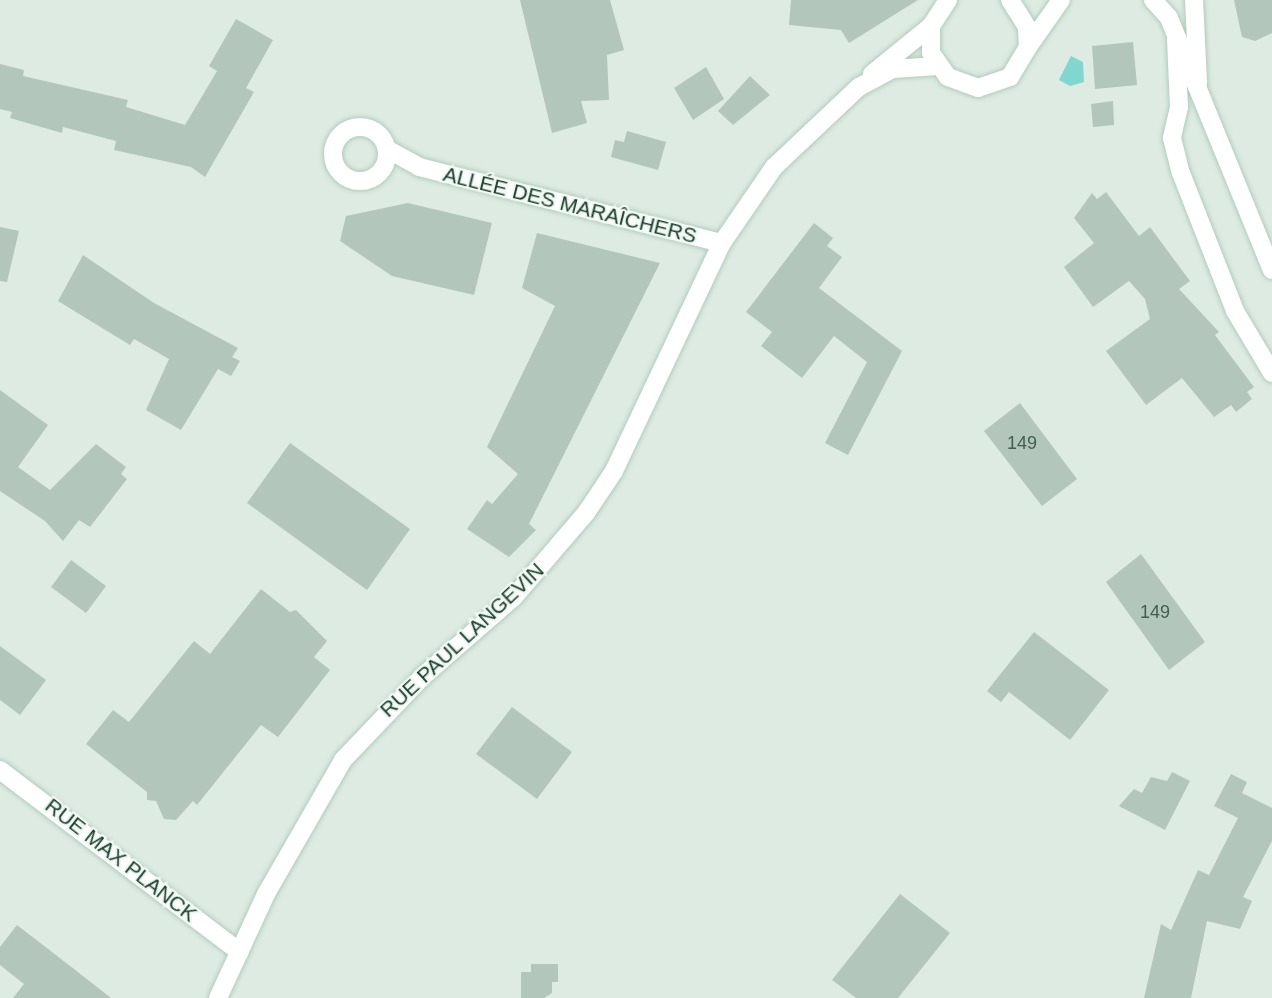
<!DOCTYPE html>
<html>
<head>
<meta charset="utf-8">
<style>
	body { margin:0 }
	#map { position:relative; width:1272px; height:998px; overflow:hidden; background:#deebe2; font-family:Helvetica,sans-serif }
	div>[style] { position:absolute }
	.water>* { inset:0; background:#81d6cf }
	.building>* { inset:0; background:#b3c6bb }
	.roads { filter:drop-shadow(0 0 2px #b1ccbc) drop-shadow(0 0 2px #b1ccbc) }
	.street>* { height:18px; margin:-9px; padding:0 9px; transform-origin:9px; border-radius:9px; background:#fff }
	.street>.ring { margin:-9px; padding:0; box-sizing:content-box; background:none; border:18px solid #fff; border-radius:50% }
	.secondary>* { height:18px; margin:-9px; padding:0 9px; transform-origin:9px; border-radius:9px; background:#fff }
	span { translate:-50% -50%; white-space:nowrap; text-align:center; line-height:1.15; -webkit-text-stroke:4.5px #eff8f1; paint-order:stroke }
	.number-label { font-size:18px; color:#435e50 }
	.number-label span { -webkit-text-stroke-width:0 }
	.street-label { font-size:21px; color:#1e3c2d }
</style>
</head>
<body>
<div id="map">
	<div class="water">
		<i style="clip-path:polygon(1071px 56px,1083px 62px,1084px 82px,1070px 86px,1059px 80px)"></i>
	</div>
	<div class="building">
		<i style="clip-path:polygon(520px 0,610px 0,624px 50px,607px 55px,609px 100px,581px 101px,587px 123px,552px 133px)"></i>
		<i style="clip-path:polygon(791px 0,918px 0,849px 43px,841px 30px,789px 25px)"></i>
		<i style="clip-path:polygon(1234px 0,1272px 0,1272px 33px,1255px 41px,1242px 37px)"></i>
		<i style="clip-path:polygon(236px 19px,273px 40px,246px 88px,254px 92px,205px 177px,191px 167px,114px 150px,116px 141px,63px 127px,62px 133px,10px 118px,12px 112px,0 109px,0 64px,24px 70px,23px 76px,128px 100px,126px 107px,185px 125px,217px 71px,209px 66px)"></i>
		<i style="clip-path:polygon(1133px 42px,1137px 85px,1095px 89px,1092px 46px)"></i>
		<i style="clip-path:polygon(706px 67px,724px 99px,693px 120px,674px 88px)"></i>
		<i style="clip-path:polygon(750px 76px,770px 95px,733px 125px,718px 111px)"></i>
		<i style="clip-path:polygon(1113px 101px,1114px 125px,1093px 127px,1091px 104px)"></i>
		<i style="clip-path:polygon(627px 131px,666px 142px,658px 170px,611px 157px,615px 140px,624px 142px)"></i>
		<i style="clip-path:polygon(1106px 192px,1139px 236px,1150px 227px,1164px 246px,1190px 281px,1179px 289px,1219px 332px,1215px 335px,1254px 387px,1247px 392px,1252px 399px,1236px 412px,1231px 405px,1214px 417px,1182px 378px,1146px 405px,1106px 351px,1150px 319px,1145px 299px,1129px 281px,1093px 307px,1064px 267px,1094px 243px,1074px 218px,1092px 193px,1097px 199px)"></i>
		<i style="clip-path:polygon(408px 203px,492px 223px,474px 295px,392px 276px,340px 241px,346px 216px)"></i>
		<i style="clip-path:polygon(814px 223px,833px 238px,827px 246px,842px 257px,819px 288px,902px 351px,848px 455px,825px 443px,867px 362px,834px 336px,802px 378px,761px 346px,772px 332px,746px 312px)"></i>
		<i style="clip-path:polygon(0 227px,19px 231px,7px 282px,0 281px)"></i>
		<i style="clip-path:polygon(537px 233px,660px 263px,529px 524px,536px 530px,509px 557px,467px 529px,487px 500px,492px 504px,518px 474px,487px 447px,555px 306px,522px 288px)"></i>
		<i style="clip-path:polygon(83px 255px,154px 303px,238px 348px,232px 357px,240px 361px,231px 376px,218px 369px,181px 430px,146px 410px,169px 359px,134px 339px,130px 345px,58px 301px)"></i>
		<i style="clip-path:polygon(0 390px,48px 425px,18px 467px,50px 490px,96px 444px,126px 467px,121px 474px,127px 479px,90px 527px,79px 520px,63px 541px,45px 521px,0 491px)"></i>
		<i style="clip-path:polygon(1020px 403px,1077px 479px,1042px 506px,984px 431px)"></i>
		<i style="clip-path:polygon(290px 443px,410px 529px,367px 590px,247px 503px)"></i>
		<i style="clip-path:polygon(1141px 554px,1205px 642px,1169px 670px,1106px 582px)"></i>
		<i style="clip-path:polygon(71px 560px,106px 586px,86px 613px,51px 587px)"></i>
		<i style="clip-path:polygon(261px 589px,290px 612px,296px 610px,327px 641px,314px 657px,330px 670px,278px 737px,261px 725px,197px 805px,193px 801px,176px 820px,164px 819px,156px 801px,147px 800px,147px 792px,86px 744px,113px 710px,129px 722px,194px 641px,210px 654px)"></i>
		<i style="clip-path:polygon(1034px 632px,1109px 690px,1070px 740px,1009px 692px,1001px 702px,987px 691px)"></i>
		<i style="clip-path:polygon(0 646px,46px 680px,20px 715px,0 700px)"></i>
		<i style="clip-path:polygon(512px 707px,572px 752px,537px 799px,476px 754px)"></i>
		<i style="clip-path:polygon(1172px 772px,1190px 781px,1165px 830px,1119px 806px,1134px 789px,1142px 793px,1151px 777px,1167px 781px)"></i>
		<i style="clip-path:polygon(1231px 774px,1247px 782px,1242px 793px,1272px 808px,1272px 841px,1243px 897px,1252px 901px,1240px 929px,1207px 921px,1191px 998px,1144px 998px,1161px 924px,1171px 930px,1198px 870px,1209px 875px,1238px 818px,1214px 806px)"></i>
		<i style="clip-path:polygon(900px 894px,950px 933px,898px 998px,856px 998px,832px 980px)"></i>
		<i style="clip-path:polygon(17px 925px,74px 969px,111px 998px,13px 998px,24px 984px,0 965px,0 947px)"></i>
		<i style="clip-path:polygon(531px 964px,558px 964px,558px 982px,552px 982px,552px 993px,544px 998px,521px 998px,521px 972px,531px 972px)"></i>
	</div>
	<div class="roads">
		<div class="street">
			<i style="left:948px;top:0;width:31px;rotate:123deg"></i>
			<i style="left:931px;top:26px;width:27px;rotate:90deg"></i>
			<i style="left:931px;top:53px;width:29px;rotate:55deg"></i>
			<i style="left:948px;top:77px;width:32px;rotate:20deg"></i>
			<i style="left:978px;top:88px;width:34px;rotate:-19deg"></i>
			<i style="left:1010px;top:77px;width:35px;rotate:-59deg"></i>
			<i style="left:1028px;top:47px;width:20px;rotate:-93deg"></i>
			<i style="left:1027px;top:27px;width:32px;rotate:-122deg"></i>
			<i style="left:1176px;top:39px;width:68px;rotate:87.5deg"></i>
			<i style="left:1179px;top:107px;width:32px;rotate:103deg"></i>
			<i style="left:1172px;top:138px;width:36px;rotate:76deg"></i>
			<i style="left:1181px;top:173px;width:148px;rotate:68.6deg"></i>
			<i style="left:1235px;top:311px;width:72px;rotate:59.2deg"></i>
			<i style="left:1028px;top:47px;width:57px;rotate:-54.9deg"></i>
			<i style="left:872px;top:74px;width:76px;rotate:-39.1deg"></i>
			<i class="ring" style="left:333px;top:127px;width:36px;height:36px"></i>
			<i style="left:387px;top:149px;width:37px;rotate:29deg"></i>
			<i style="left:419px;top:167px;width:312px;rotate:14.1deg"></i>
			<i style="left:0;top:770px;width:301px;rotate:37.2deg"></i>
			<i style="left:218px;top:998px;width:115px;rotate:-65.2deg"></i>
			<i style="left:266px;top:894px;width:155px;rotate:-60.1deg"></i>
			<i style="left:343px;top:760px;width:115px;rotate:-46.4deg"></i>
			<i style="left:422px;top:677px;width:122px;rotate:-41deg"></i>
			<i style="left:514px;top:597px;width:111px;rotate:-49.4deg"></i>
			<i style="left:586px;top:513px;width:50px;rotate:-56.3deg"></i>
			<i style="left:614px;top:471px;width:252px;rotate:-64.7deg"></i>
			<i style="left:722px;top:243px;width:92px;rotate:-55.6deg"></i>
			<i style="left:774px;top:167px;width:117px;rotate:-43.3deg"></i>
			<i style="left:859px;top:87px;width:38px;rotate:-28deg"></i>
			<i style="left:893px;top:69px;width:45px;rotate:-3.8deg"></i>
		</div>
		<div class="secondary">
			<i style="left:1153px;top:0;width:24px;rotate:48deg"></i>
			<i style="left:1169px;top:18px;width:272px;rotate:67.8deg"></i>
			<i style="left:1194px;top:0;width:83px;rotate:87.2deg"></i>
		</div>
	</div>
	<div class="number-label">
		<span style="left:1022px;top:443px">149</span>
		<span style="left:1155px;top:612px">149</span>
	</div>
	<div class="street-label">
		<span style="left:570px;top:205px;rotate:14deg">ALLÉE DES MARAÎCHERS</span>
		<span style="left:462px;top:640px;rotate:-43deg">RUE PAUL LANGEVIN</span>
		<span style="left:121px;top:860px;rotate:38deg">RUE MAX PLANCK</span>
	</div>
</div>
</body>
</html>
